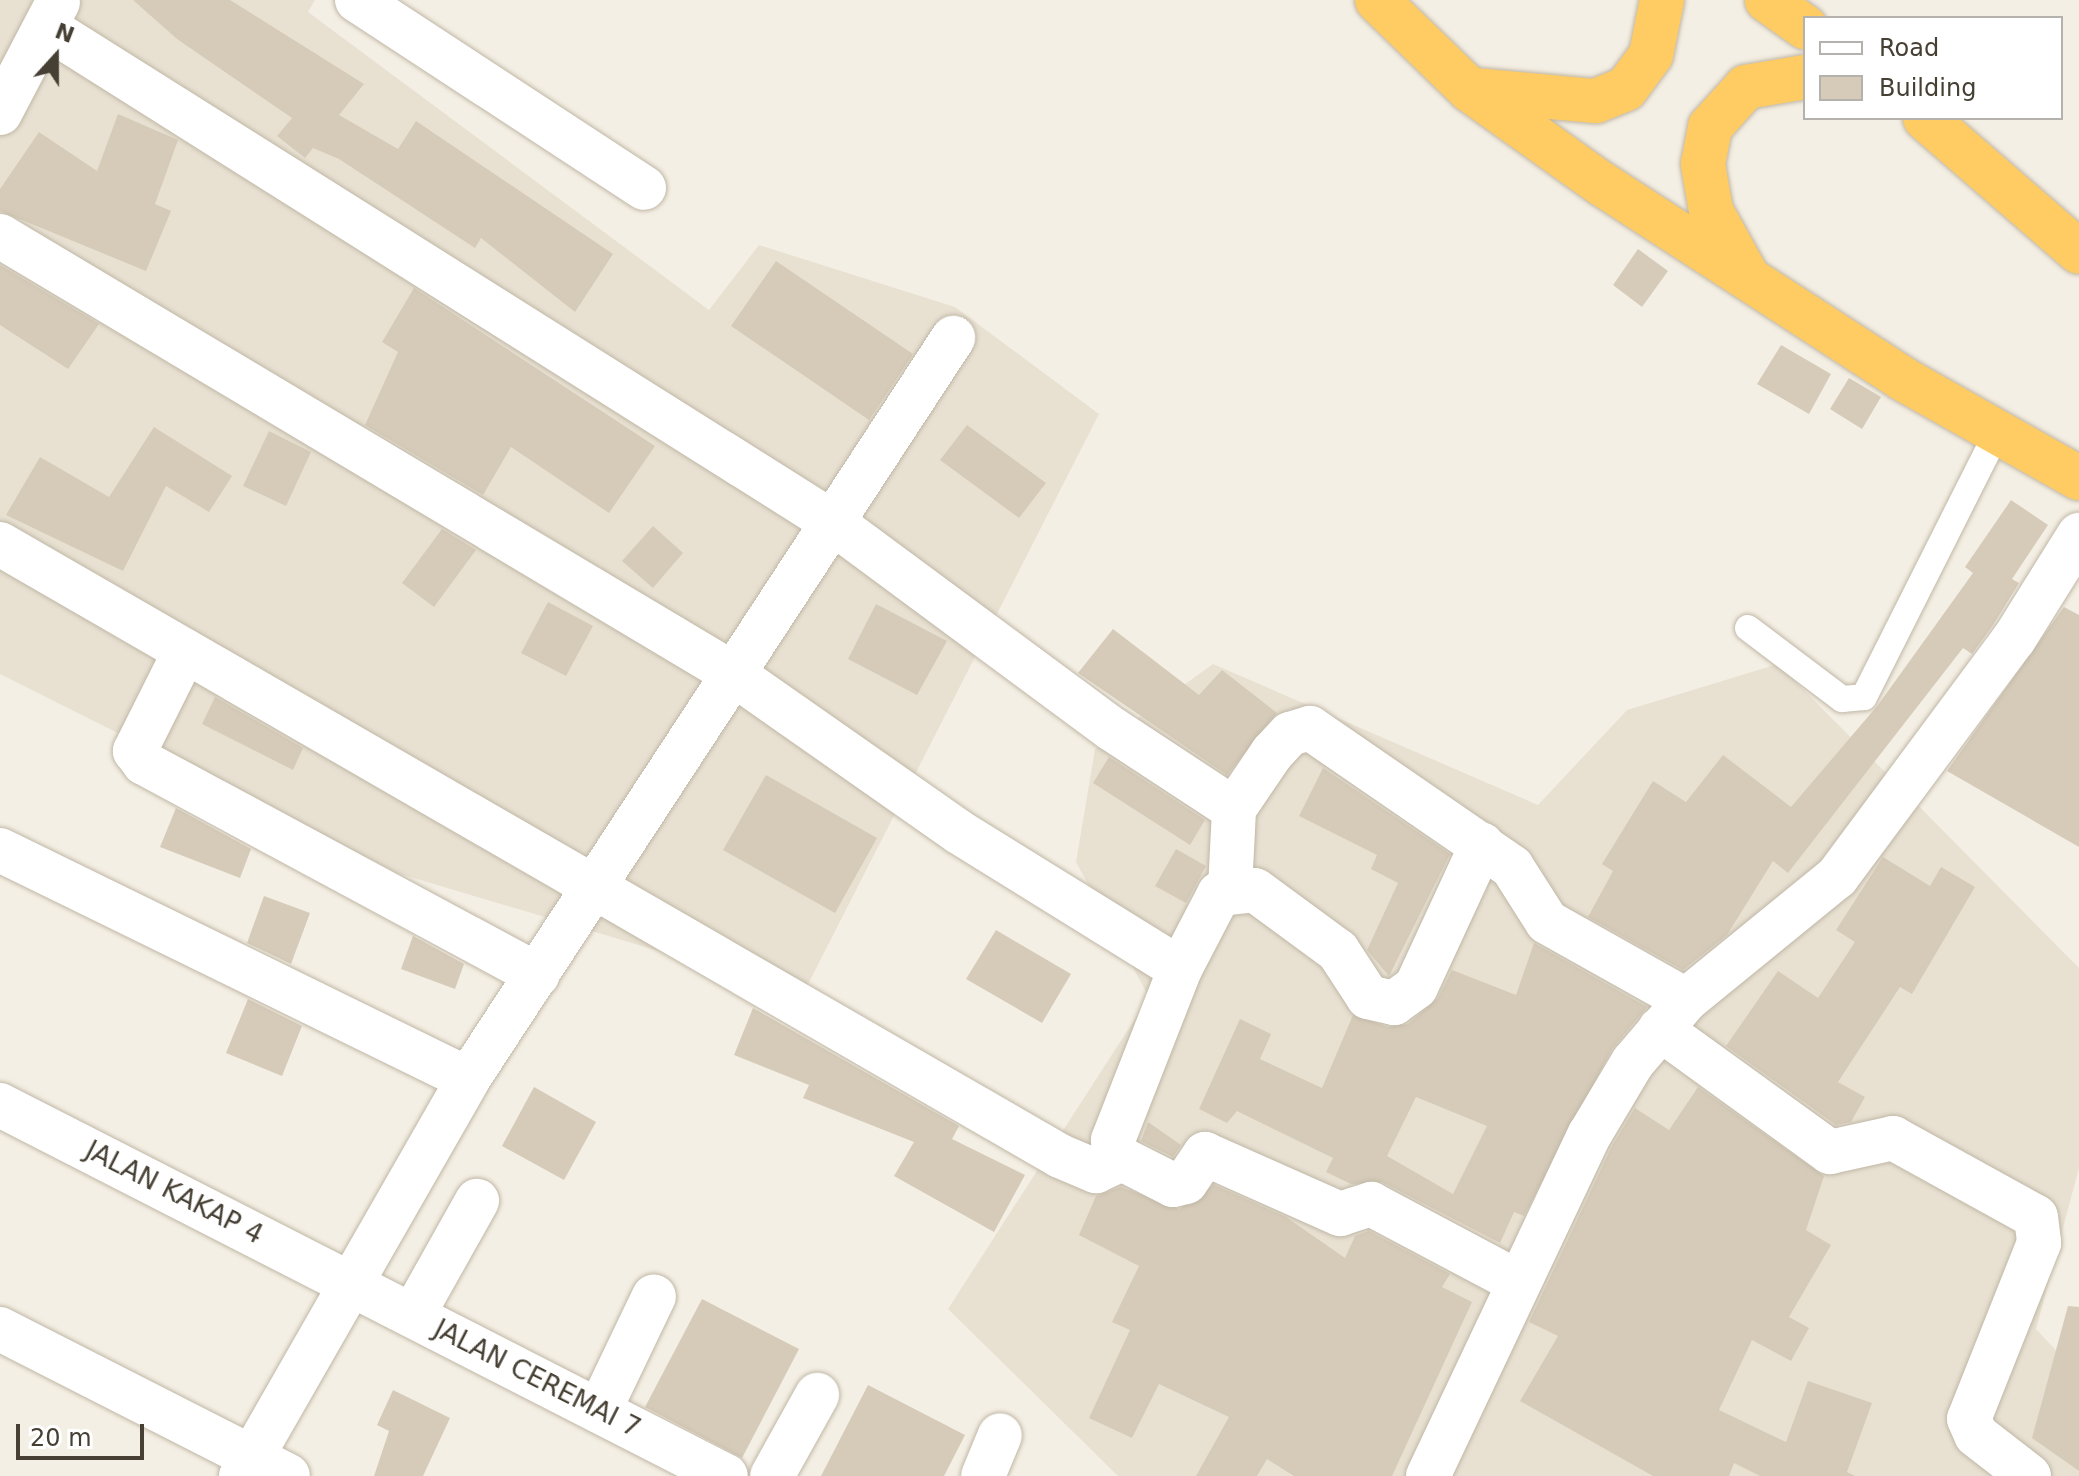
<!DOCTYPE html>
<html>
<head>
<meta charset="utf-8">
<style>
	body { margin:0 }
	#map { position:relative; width:2079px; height:1476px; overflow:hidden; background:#f4efe4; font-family:"DejaVu Sans",sans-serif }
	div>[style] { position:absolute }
	.residential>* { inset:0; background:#e8e1d2 }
	.building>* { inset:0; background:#d6cbb9 }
	.roads { filter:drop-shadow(0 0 2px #c0b7a6) drop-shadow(0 0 2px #c0b7a6) }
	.lane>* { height:26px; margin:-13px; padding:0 13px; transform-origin:13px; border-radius:13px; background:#fff }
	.street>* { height:44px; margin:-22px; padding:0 22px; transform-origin:22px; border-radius:22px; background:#fff }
	.highway>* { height:44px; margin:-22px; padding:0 22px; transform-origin:22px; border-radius:22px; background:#ffcc64 }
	span { translate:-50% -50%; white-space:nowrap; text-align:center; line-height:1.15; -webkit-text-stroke:6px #fff; paint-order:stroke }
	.street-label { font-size:26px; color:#463f33 }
	.legend { position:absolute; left:1803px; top:16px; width:260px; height:104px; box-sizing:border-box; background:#fff; border:2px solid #b5b2ad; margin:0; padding:10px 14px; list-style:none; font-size:24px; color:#463f33 }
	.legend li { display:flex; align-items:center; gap:16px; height:40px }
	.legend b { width:40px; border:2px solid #b5b2ad }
	.north { position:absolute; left:16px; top:16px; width:80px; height:80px; -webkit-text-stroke:6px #fff; paint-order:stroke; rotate:21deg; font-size:22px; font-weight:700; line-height:32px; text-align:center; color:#463f33 }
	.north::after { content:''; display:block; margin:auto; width:28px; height:36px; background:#463f33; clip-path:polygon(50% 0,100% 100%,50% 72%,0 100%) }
	.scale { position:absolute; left:16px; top:1424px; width:128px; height:36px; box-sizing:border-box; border:4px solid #463f33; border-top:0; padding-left:10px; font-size:24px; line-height:28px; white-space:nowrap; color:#463f33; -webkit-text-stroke:6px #fff; paint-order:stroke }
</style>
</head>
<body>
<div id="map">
	<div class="residential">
		<i style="clip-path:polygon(0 0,315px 0,308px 12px,709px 310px,759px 245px,955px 307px,1099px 414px,803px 994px,397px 873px,0 674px)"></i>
		<i style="clip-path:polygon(1213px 664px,1538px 805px,1627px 710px,1778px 664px,2079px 968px,2079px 1168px,2036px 1329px,2079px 1375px,2079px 1476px,1118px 1476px,948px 1309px,1149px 997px,1076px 862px,1095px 749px)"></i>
	</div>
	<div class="building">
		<i style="clip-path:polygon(133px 0,230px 0,364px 84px,339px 115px,398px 149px,416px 121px,613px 254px,575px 312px,481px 238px,475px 248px,339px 159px,313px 148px,305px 158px,277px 136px,292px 118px,177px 39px)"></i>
		<i style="clip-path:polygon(118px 114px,178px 140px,155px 204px,171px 211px,146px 271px,0 211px,0 189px,39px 132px,97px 171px)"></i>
		<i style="clip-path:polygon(1638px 249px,1668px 271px,1642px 307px,1613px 285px)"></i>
		<i style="clip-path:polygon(776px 261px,913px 354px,869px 420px,731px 326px)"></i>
		<i style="clip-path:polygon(0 265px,99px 324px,68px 369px,0 325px)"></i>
		<i style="clip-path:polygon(414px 288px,655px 446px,609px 513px,511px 447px,483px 495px,365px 425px,398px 352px,382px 342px)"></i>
		<i style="clip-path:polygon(1781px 345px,1831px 374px,1809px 414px,1757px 384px)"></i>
		<i style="clip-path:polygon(1849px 378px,1881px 397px,1862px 429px,1830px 409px)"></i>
		<i style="clip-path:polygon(967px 425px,1046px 483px,1019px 518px,940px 460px)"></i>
		<i style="clip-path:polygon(154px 427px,232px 476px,209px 512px,166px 486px,123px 571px,6px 515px,40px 457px,109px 497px)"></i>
		<i style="clip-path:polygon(269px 431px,311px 452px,286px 506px,243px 486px)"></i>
		<i style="clip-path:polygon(2011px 500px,2048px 525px,2012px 579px,2019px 583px,1993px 625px,1972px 654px,1963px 648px,1788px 873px,1773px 861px,1727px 935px,1683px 970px,1588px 917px,1613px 871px,1602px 864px,1653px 781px,1686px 802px,1723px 755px,1791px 807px,1878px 705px,1973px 573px,1965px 567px)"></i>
		<i style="clip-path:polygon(653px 526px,683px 553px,653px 588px,622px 561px)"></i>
		<i style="clip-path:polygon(442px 529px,476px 550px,434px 607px,402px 583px)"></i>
		<i style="clip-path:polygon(548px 602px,593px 626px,566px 676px,521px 653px)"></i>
		<i style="clip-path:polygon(876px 604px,947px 641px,917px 695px,848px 659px)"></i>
		<i style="clip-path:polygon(2064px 607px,2079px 615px,2079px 847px,1947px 771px)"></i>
		<i style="clip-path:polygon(1113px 629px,1199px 695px,1222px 670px,1277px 713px,1227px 775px,1078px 673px)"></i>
		<i style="clip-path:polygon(215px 697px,303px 748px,293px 770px,202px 724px)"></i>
		<i style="clip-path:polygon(1109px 757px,1205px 820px,1190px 845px,1093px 783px)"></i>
		<i style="clip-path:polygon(1323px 768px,1450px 854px,1389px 976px,1367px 950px,1398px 883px,1371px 869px,1377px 855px,1299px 816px)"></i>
		<i style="clip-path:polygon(766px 775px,877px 838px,835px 913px,723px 850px)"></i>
		<i style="clip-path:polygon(176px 808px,251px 849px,240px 878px,160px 847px)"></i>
		<i style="clip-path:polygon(1176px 849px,1206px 866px,1186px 903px,1155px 886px)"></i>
		<i style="clip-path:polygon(1883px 857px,1930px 886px,1941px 867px,1975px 887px,1912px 994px,1900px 987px,1838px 1082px,1865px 1097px,1851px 1122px,1836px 1125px,1726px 1046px,1778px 971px,1818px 998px,1855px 942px,1836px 930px)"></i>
		<i style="clip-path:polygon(264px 896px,310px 913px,291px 964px,247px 943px)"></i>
		<i style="clip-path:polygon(996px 930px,1071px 974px,1042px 1023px,966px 979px)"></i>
		<i style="clip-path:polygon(413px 936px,464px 964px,455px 989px,401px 969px)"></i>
		<i style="clip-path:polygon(evenodd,1534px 943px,1647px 1007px,1612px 1049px,1524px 1216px,1514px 1212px,1500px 1243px,1382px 1182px,1351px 1184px,1326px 1172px,1333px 1158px,1237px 1111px,1227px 1123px,1199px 1109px,1240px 1019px,1271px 1034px,1260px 1059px,1322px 1088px,1353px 1015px,1388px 1027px,1408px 1024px,1438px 998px,1452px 970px,1516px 995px,1534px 943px,1416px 1097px,1487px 1126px,1453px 1194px,1387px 1156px,1416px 1097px)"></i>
		<i style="clip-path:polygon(248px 999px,302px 1026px,282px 1076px,226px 1053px)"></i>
		<i style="clip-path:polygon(753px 1008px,959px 1126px,952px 1139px,1025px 1175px,994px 1232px,894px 1176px,914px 1142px,803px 1098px,809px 1085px,734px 1055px)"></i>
		<i style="clip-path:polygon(534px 1087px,596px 1122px,564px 1180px,502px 1146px)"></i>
		<i style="clip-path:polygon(1698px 1087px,1824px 1176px,1806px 1230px,1831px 1245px,1789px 1317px,1809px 1328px,1791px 1361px,1752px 1340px,1719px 1410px,1786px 1442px,1808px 1381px,1872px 1403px,1847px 1472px,1855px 1476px,1760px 1476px,1734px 1463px,1729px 1476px,1653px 1476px,1520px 1401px,1558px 1336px,1529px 1322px,1612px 1146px,1635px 1108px,1669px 1130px)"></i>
		<i style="clip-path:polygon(1148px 1122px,1181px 1145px,1173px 1157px,1141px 1141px)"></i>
		<i style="clip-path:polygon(1214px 1185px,1286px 1217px,1345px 1258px,1355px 1236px,1369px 1231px,1450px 1274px,1442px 1287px,1472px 1302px,1392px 1476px,1294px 1476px,1267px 1459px,1257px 1476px,1196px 1476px,1229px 1417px,1159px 1384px,1132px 1438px,1089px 1418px,1130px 1330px,1112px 1322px,1139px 1266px,1079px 1235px,1096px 1196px,1121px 1187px,1179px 1209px)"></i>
		<i style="clip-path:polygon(702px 1299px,799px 1349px,742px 1458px,645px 1407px)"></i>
		<i style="clip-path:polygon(2068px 1306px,2079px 1307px,2079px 1471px,2032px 1438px)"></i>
		<i style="clip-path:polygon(868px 1385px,965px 1435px,944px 1476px,821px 1476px)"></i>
		<i style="clip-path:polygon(393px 1390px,450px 1418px,423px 1476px,374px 1476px,389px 1431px,377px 1425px)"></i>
	</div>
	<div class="roads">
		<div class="lane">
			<i style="left:1748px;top:628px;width:118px;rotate:37.1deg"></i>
			<i style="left:1842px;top:699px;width:22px;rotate:-5deg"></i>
			<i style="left:1864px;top:697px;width:297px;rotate:-63.3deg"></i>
		</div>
		<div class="street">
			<i style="left:357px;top:0;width:343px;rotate:33.2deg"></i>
			<i style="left:46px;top:27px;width:929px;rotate:32.2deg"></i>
			<i style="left:832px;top:522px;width:348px;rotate:36.5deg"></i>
			<i style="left:1112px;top:729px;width:146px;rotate:33.3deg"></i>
			<i style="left:1234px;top:809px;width:68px;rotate:-55.8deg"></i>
			<i style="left:1272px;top:753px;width:26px;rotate:-47deg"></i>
			<i style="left:1290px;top:734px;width:21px;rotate:-17deg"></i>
			<i style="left:1310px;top:728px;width:245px;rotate:34.5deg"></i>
			<i style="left:1512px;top:867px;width:65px;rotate:57.5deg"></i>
			<i style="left:1547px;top:922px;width:159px;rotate:29.3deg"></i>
			<i style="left:0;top:113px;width:125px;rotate:-62.4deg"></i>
			<i style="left:0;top:236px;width:853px;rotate:30.84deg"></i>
			<i style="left:732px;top:673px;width:277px;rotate:35deg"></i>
			<i style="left:959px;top:832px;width:260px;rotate:31.8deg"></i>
			<i style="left:1180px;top:969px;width:184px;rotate:111.4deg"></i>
			<i style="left:1113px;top:1140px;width:15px;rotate:86deg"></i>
			<i style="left:1114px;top:1155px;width:66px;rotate:27deg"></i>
			<i style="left:1173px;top:1185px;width:13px;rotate:-13deg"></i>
			<i style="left:1186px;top:1182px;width:34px;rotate:-56deg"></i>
			<i style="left:1205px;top:1154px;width:148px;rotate:24deg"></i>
			<i style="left:1340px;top:1214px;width:33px;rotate:-18deg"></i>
			<i style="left:1371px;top:1204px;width:166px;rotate:28deg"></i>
			<i style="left:0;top:544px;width:1224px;rotate:30deg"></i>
			<i style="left:1060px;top:1156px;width:39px;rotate:23deg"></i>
			<i style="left:1096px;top:1171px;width:29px;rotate:-25deg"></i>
			<i style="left:185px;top:651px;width:112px;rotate:116.6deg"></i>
			<i style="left:135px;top:751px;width:15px;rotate:53deg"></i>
			<i style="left:144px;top:763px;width:447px;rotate:28.3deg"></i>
			<i style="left:0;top:850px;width:521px;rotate:26.07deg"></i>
			<i style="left:1230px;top:889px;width:80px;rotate:-87.1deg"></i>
			<i style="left:1180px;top:969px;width:85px;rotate:-62.5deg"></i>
			<i style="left:1219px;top:894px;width:36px;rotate:-6deg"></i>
			<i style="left:1255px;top:890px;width:103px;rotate:36.3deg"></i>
			<i style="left:1338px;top:951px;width:55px;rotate:56.9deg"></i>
			<i style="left:1368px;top:997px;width:27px;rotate:13deg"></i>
			<i style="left:1394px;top:1003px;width:27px;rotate:-36deg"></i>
			<i style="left:1416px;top:987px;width:157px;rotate:-65.2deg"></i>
			<i style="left:1660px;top:1029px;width:210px;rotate:35.9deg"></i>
			<i style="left:1830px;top:1152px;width:65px;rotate:-12.5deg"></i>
			<i style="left:1893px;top:1138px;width:163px;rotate:28.9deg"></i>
			<i style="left:2036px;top:1217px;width:26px;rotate:83deg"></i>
			<i style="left:2039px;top:1243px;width:189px;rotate:111.7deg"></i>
			<i style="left:1969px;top:1419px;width:17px;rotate:66deg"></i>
			<i style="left:1976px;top:1435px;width:67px;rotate:37.7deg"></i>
			<i style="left:0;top:1105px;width:815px;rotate:27.07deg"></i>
			<i style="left:413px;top:1315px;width:131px;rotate:-60.7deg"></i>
			<i style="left:0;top:1329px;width:323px;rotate:27deg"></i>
			<i style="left:599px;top:1411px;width:127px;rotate:-64.4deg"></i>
			<i style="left:241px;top:1476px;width:457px;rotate:-60.2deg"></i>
			<i style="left:468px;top:1079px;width:886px;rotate:-56.79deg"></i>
			<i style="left:772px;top:1476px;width:93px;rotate:-60.9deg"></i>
			<i style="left:983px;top:1476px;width:44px;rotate:-67.5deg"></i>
			<i style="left:1428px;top:1476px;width:378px;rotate:-64.7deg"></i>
			<i style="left:1590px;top:1134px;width:84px;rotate:-59.2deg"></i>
			<i style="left:1633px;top:1062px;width:82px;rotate:-49.5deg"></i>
			<i style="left:1686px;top:1000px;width:195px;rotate:-39.2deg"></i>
			<i style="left:1837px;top:877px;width:297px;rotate:-53.4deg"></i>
			<i style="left:2014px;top:639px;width:123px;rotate:-58deg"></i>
		</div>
		<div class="highway">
			<i style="left:1377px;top:0;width:129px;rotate:44.1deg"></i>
			<i style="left:1470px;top:90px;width:162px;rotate:35.5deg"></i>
			<i style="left:1602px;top:184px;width:359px;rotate:32.9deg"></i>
			<i style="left:1903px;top:379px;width:202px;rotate:29.4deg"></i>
			<i style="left:1767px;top:0;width:47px;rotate:35.4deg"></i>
			<i style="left:1474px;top:90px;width:122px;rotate:5.2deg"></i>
			<i style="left:1596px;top:101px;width:32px;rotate:-22deg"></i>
			<i style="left:1626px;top:89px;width:42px;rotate:-53.7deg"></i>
			<i style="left:1651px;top:55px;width:56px;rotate:-78.7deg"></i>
			<i style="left:1925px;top:118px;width:204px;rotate:41deg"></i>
			<i style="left:1747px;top:276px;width:74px;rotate:-119deg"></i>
			<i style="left:1711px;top:211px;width:48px;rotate:-99.7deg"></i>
			<i style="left:1703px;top:164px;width:38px;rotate:-79deg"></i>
			<i style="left:1710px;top:127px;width:54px;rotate:-48deg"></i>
			<i style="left:1746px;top:87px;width:60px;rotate:-9.6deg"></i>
		</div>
	</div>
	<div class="street-label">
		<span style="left:174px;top:1193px;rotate:27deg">JALAN KAKAP 4</span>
		<span style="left:537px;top:1379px;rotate:27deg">JALAN CEREMAI 7</span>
	</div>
	<ul class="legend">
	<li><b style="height:10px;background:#fff"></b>Road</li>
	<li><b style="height:22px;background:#d6cbb9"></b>Building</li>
	</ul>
	<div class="north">N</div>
	<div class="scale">20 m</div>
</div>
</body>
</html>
